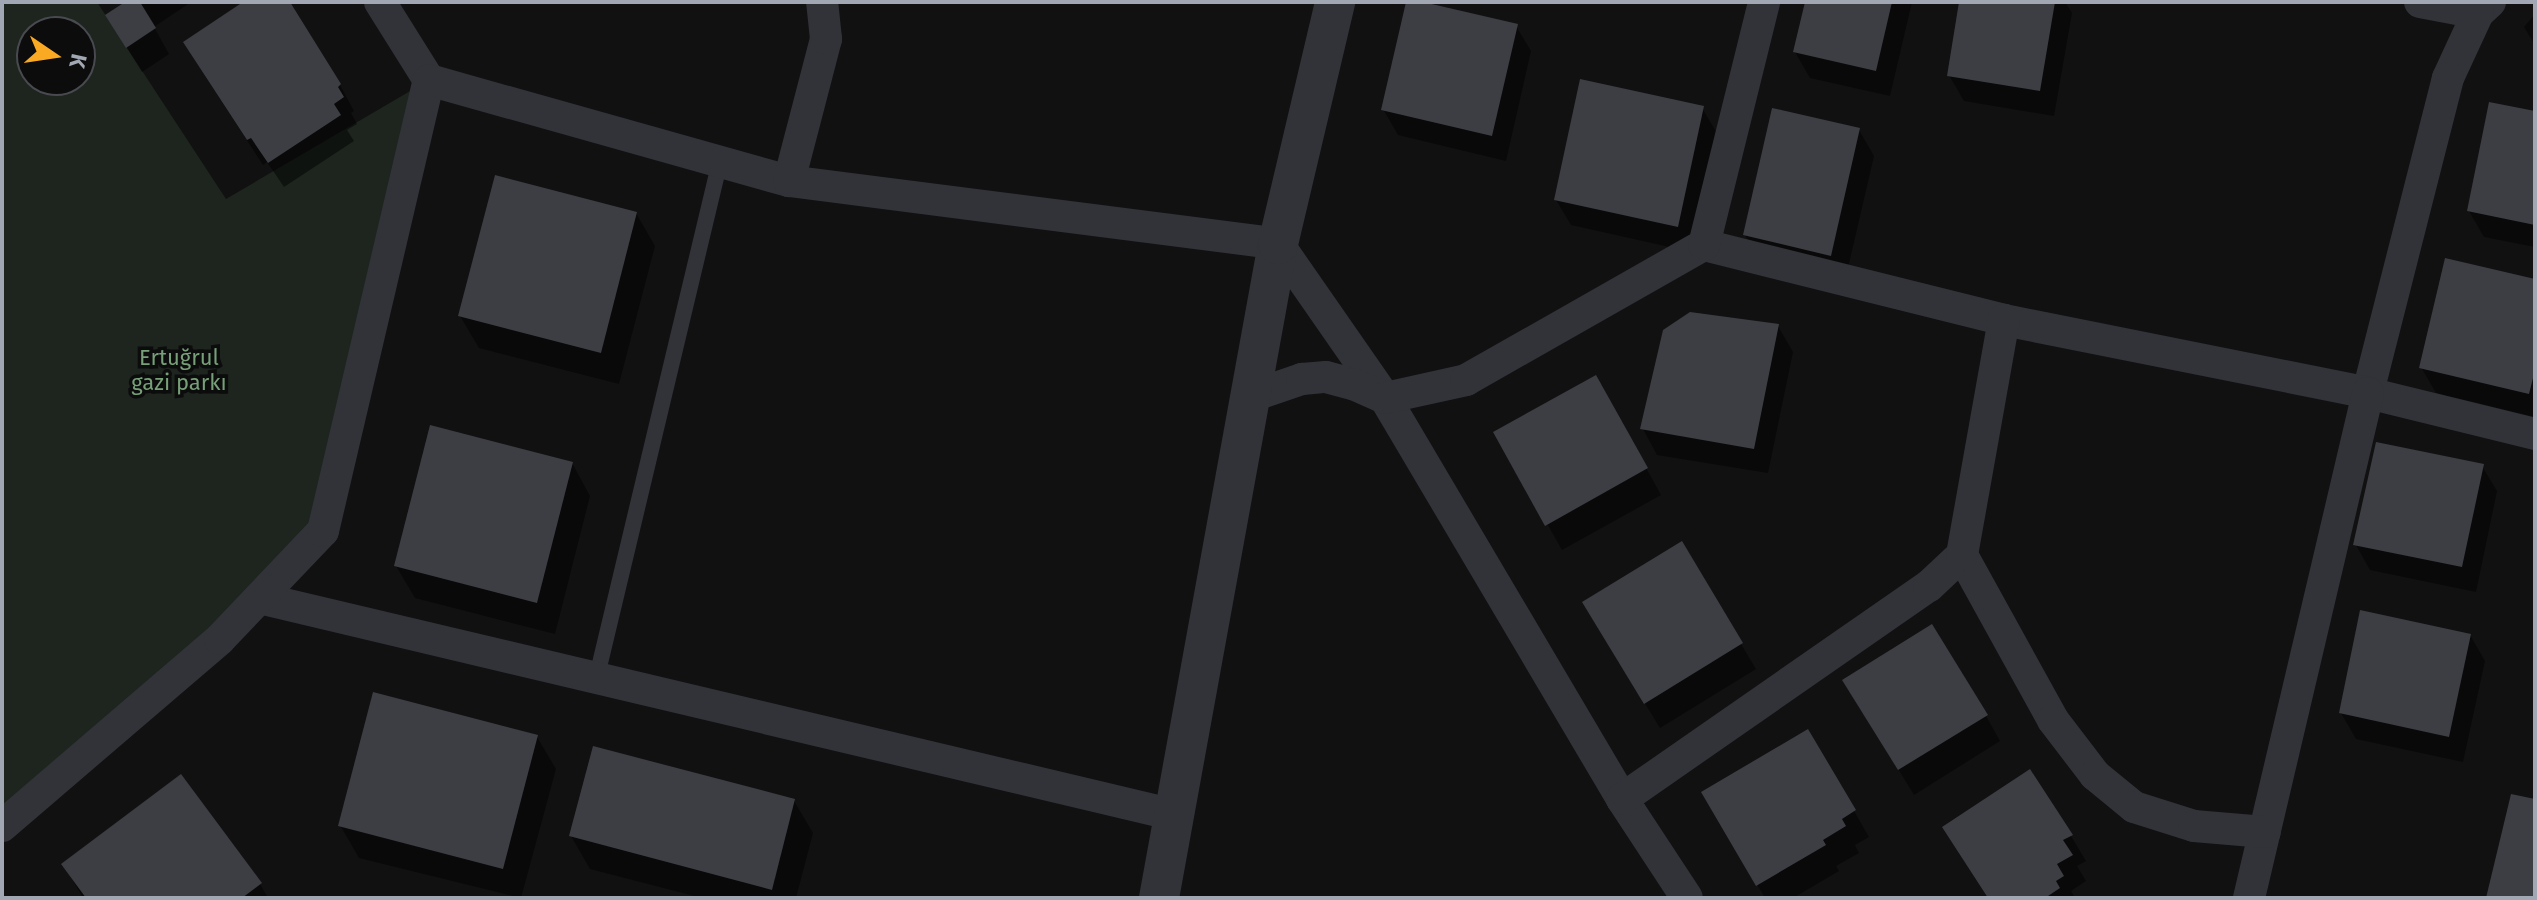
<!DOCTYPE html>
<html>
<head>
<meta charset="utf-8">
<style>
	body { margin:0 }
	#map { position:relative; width:2537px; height:900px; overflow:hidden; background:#111112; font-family:"Fira Sans",sans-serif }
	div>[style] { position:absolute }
	.green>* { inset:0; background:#1d251e }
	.shadow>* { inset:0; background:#0007 }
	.building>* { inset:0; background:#3d3e43 }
	.service>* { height:16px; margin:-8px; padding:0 8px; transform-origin:8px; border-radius:8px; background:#323338 }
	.minor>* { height:32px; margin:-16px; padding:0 16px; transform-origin:16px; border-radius:16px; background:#323338 }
	.tertiary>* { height:40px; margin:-20px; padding:0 20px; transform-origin:20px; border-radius:20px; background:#323338 }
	span { translate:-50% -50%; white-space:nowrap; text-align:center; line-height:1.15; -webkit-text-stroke:7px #0c0c0d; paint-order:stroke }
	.park-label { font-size:22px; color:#77a078 }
	.frame { position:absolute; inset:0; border:4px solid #a1a8b4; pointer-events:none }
	.north { position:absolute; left:16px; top:16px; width:80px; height:80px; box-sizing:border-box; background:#0c0c0d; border:2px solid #484a50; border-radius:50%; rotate:103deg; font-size:22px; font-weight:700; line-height:32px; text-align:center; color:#a1a8b4 }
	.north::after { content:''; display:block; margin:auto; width:28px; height:36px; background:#faaa22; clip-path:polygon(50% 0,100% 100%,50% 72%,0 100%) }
</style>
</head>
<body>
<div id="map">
	<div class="green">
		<i style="clip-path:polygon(evenodd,2px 2px,97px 2px,226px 199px,429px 80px,323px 531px,2px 826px,2px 2px,32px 32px,80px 32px,80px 80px,32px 80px,32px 32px)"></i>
	</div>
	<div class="shadow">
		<i style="clip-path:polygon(126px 2px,191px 2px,154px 27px,169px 54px,142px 72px,122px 40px)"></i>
		<i style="clip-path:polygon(247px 2px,280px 2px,340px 85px,354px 111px,351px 113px,357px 124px,347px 130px,354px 141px,284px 187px,267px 162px,263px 165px,200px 68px)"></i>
		<i style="clip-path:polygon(1408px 2px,1516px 26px,1531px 51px,1506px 161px,1398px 135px,1383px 109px)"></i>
		<i style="clip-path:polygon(1807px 2px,1912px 2px,1890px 96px,1810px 78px,1795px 52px)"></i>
		<i style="clip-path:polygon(1961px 2px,2065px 2px,2072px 13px,2054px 116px,1964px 101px,1949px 75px)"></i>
		<i style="clip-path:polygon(2535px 14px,2535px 45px,2524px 27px)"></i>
		<i style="clip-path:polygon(1702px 108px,1717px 133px,1692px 252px,1571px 225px,1556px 200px)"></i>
		<i style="clip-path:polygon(2535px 113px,2535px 247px,2484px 237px,2469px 211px)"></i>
		<i style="clip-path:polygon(1859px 130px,1874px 156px,1845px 281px,1760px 261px,1745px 235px)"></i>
		<i style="clip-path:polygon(636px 213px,655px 246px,619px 384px,479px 348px,460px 316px)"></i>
		<i style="clip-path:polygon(2535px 281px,2535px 417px,2436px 393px,2421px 367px)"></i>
		<i style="clip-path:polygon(1778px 326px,1793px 352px,1768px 473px,1657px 455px,1643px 429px)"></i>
		<i style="clip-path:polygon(1596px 377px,1661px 495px,1562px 550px,1496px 433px)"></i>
		<i style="clip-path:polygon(572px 463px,590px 496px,555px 634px,415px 598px,396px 566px)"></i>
		<i style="clip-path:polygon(2482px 466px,2497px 491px,2476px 592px,2370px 570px,2356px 545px)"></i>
		<i style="clip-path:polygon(1599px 628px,1741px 644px,1756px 669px,1660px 728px)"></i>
		<i style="clip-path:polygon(2470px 635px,2485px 661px,2463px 762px,2356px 739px,2341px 713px)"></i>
		<i style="clip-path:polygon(1860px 706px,1986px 716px,2000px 741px,1914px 795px)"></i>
		<i style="clip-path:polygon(1808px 731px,1869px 837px,1855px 845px,1859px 853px,1836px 866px,1839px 871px,1793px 898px,1765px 898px,1703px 793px)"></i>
		<i style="clip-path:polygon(537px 737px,556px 769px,521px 898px,359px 858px,340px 825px)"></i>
		<i style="clip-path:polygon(794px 801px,813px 833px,796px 898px,702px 898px,590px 869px,571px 836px)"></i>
		<i style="clip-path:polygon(2071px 836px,2086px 861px,2077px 866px,2086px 881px,2071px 891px,2075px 898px,1988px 898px,1959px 853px)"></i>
		<i style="clip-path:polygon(64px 865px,260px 884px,268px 898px,83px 898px)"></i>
	</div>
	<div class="building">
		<i style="clip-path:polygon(125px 2px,140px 2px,156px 28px,126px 48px,105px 15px)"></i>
		<i style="clip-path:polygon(243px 2px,290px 2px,341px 84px,338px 87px,344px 97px,334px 104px,341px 115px,268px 163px,251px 138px,247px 140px,183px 42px)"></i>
		<i style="clip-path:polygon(1406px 2px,1423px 2px,1518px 24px,1492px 136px,1381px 110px)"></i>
		<i style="clip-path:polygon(1805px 2px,1892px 2px,1876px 71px,1793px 52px)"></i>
		<i style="clip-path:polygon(1959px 2px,2055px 2px,2040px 91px,1947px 76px)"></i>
		<i style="clip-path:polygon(1580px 79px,1704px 106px,1678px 227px,1554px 200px)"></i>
		<i style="clip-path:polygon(2489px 102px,2535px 111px,2535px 225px,2467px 211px)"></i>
		<i style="clip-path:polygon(1772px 108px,1860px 128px,1831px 256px,1743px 235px)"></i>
		<i style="clip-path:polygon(495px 175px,637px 212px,601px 353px,458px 316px)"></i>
		<i style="clip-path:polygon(2445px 258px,2535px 279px,2535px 370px,2529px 394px,2419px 368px)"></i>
		<i style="clip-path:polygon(1690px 312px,1779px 324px,1754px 449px,1640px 429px,1663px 330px)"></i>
		<i style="clip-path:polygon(1596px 375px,1648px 468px,1545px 526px,1493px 432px)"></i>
		<i style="clip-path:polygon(430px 425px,573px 462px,537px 603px,394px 566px)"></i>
		<i style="clip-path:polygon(2376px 442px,2484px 464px,2462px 567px,2353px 545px)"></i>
		<i style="clip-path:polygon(1682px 541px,1743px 643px,1644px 704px,1582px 602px)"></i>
		<i style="clip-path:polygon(2360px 610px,2471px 634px,2449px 737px,2339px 713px)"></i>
		<i style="clip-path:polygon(1932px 624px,1988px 715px,1898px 770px,1842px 680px)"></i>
		<i style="clip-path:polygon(373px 692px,538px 735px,503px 869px,338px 826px)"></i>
		<i style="clip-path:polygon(1808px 729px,1856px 810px,1842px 819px,1846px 826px,1823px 840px,1826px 845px,1756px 886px,1701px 792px)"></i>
		<i style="clip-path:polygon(593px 746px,795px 799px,772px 890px,569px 836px)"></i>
		<i style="clip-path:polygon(2030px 769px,2073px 835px,2063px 840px,2073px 855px,2057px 864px,2064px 876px,2056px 881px,2060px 888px,2045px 898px,1988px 898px,1942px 827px)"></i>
		<i style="clip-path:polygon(181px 774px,262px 883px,242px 898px,86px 898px,61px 864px)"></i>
		<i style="clip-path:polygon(2511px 794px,2535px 799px,2535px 898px,2486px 898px)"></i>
	</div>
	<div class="service">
		<i style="left:596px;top:680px;width:534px;rotate:-76.56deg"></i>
	</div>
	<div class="minor">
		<i style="left:380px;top:2px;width:92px;rotate:57.9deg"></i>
		<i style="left:429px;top:80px;width:374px;rotate:15.7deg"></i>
		<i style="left:789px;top:181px;width:493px;rotate:7.3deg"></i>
		<i style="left:1278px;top:244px;width:188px;rotate:55.2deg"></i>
		<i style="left:1385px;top:398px;width:466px;rotate:59.4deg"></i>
		<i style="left:1622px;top:799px;width:118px;rotate:56.7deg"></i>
		<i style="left:2420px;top:2px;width:59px;rotate:10.7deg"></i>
		<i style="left:2490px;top:2px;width:16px;rotate:137deg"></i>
		<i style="left:2478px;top:13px;width:72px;rotate:114.8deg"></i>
		<i style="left:2448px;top:78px;width:325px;rotate:104.3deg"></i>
		<i style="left:2368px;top:393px;width:172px;rotate:13.8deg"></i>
		<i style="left:789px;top:181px;width:147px;rotate:-75.4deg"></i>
		<i style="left:826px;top:39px;width:37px;rotate:-96deg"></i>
		<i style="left:1704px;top:245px;width:309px;rotate:14deg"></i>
		<i style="left:2004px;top:320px;width:371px;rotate:11.3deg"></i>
		<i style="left:2368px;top:393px;width:519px;rotate:103.26deg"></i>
		<i style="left:1252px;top:396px;width:53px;rotate:-18.8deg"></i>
		<i style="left:1302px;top:379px;width:24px;rotate:-5deg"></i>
		<i style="left:1326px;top:377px;width:28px;rotate:15deg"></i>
		<i style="left:1353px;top:384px;width:35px;rotate:24deg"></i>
		<i style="left:1385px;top:398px;width:83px;rotate:-12.5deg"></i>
		<i style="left:1466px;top:380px;width:274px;rotate:-29.6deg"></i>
		<i style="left:1704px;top:245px;width:250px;rotate:-76.1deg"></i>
		<i style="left:1962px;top:555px;width:188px;rotate:61.1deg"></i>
		<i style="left:2053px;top:720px;width:69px;rotate:52.6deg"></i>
		<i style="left:2095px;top:775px;width:50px;rotate:39.4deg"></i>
		<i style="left:2134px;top:807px;width:63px;rotate:17.6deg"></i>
		<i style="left:2194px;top:826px;width:71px;rotate:4.8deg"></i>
		<i style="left:259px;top:598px;width:941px;rotate:13.33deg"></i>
		<i style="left:1622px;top:799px;width:374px;rotate:-34.8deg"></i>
		<i style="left:1929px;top:586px;width:45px;rotate:-43.2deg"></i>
		<i style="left:1962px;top:555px;width:239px;rotate:-79.9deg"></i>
		<i style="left:2px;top:826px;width:287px;rotate:-40.6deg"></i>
		<i style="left:220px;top:639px;width:149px;rotate:-46.4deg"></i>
		<i style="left:323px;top:531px;width:463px;rotate:-76.8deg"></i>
	</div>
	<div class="tertiary">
		<i style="left:1159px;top:898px;width:665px;rotate:-79.69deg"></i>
		<i style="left:1278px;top:244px;width:249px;rotate:-76.7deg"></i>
	</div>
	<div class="park-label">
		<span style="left:179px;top:370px">Ertuğrul<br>gazi parkı</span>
	</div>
	<div class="frame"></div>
	<div class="north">K</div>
</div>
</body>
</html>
